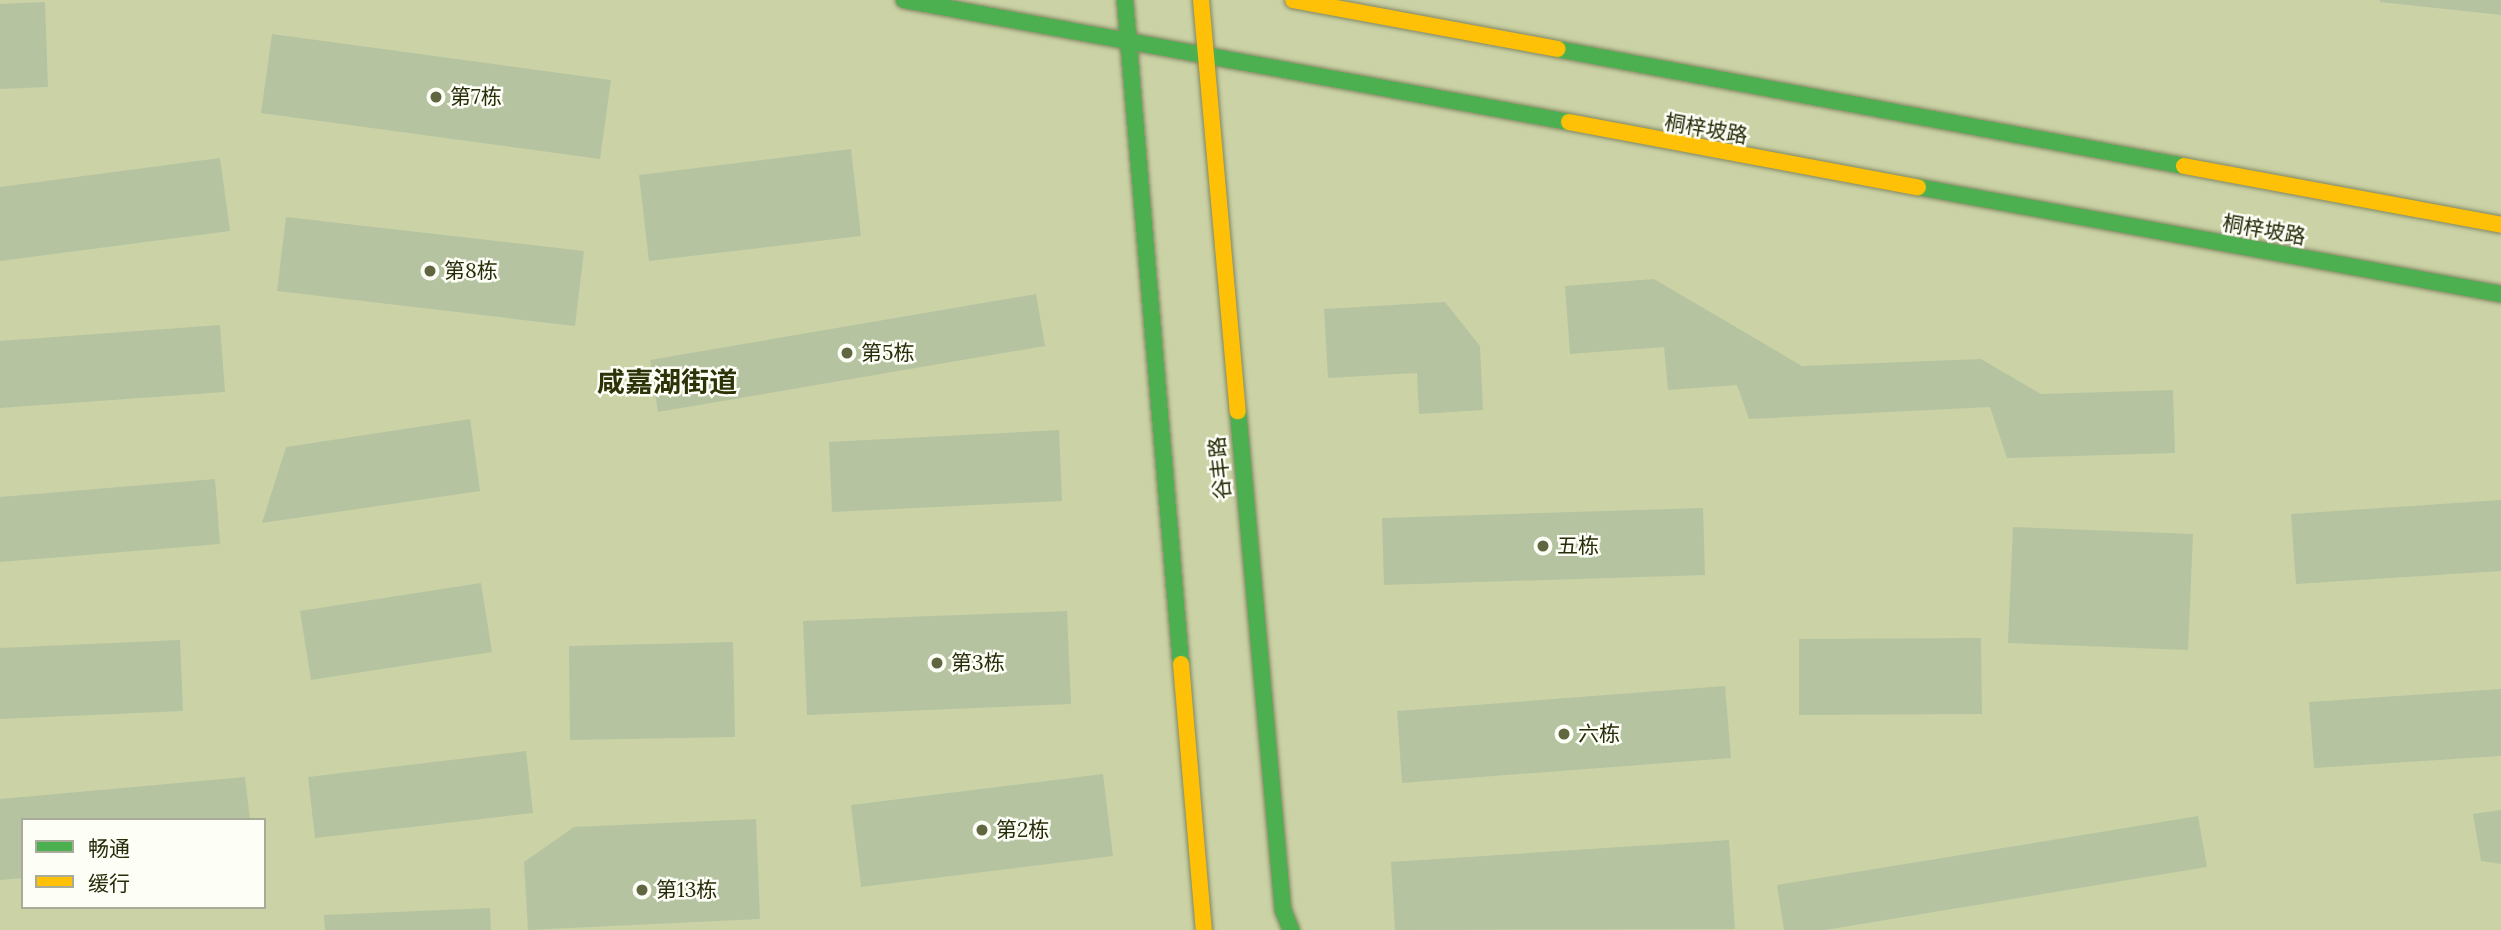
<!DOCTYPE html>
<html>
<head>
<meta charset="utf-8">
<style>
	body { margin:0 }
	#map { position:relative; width:2501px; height:930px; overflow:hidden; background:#cbd3a6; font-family:Lora,"Noto Sans SC",serif }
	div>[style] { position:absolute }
	.building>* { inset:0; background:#b5c3a1 }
	.roads { filter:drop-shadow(0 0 2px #818761) drop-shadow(0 0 2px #818761) }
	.fast>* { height:16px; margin:-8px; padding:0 8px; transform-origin:8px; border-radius:8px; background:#4caf50 }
	.slow>* { height:16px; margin:-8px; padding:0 8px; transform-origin:8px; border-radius:8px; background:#ffc107 }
	.dots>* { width:19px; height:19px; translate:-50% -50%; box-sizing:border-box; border:4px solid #fdfff7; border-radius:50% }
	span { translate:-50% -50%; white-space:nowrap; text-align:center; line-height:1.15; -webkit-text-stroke:5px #fdfff7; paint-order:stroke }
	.poi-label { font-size:21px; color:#272c09 }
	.left { translate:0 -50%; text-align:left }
	.street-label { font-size:21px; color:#272c09 }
	.district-label { font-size:28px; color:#2d3306; font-weight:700 }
	.legend { position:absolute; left:21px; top:818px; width:245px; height:91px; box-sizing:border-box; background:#fdfff7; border:2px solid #a7ab98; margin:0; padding:9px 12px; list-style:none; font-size:21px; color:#272c09 }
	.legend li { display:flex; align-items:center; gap:14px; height:35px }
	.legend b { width:35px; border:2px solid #a7ab98 }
</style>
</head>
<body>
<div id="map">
	<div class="building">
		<i style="clip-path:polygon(2380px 0,2501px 0,2501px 15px,2380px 2px)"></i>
		<i style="clip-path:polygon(45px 2px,48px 87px,0 89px,0 4px)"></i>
		<i style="clip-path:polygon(272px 34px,611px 80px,600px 159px,261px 113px)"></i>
		<i style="clip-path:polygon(851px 149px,861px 236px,649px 261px,639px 175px)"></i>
		<i style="clip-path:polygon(220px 158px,230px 231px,0 261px,0 187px)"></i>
		<i style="clip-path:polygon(286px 217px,584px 251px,575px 326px,277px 291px)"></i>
		<i style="clip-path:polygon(1654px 279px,1802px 366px,1981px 359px,2041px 394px,2173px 390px,2175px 453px,2007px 458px,1990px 407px,1749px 419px,1737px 385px,1668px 390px,1664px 347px,1570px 354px,1565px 286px)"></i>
		<i style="clip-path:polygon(1036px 294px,1045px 346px,658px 412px,650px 360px)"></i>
		<i style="clip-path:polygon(1445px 302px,1480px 346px,1483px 410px,1419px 414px,1417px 373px,1328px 378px,1324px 309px)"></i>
		<i style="clip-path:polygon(220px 325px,225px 392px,0 408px,0 341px)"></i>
		<i style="clip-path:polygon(470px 419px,480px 491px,262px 523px,286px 447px)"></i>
		<i style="clip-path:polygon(1059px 430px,1062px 501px,832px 512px,829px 442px)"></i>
		<i style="clip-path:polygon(215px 479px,220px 544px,0 562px,0 497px)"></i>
		<i style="clip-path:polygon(2501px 500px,2501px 571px,2296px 584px,2291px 514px)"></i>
		<i style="clip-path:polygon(1703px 508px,1705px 575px,1384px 585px,1382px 518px)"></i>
		<i style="clip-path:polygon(2013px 527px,2193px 534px,2188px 650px,2008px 643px)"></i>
		<i style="clip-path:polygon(481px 583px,492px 652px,311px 680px,300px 611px)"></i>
		<i style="clip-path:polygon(1067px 611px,1071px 704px,807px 715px,803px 621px)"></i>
		<i style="clip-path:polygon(1981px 638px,1982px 714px,1799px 715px,1799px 639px)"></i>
		<i style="clip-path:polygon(180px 640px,183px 711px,0 719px,0 648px)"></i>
		<i style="clip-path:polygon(733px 642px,735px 737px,570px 740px,569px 646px)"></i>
		<i style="clip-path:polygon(1725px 686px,1731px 758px,1402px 783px,1397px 711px)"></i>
		<i style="clip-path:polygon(2501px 689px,2501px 756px,2314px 768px,2309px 702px)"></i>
		<i style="clip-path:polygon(526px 751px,533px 813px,315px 838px,308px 777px)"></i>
		<i style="clip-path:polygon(1103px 774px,1113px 856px,861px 887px,851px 805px)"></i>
		<i style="clip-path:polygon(245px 777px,250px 820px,23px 820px,23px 878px,0 880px,0 799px)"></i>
		<i style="clip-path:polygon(2501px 810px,2501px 864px,2481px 861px,2473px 814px)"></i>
		<i style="clip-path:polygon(2198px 816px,2207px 867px,1825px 930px,1784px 930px,1777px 885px)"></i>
		<i style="clip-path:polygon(756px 819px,760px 919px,528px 930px,524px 862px,574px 827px)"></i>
		<i style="clip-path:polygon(1729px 840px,1735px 929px,1395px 930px,1391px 862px)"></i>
		<i style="clip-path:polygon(490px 908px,491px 930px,325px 930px,324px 915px)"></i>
	</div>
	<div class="roads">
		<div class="fast">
			<i style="left:904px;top:0;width:676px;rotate:10.4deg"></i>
			<i style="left:1125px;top:0;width:666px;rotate:85.18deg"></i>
			<i style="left:1557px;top:49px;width:638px;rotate:10.57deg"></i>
			<i style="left:1918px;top:187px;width:593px;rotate:10.4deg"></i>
			<i style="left:1238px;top:411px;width:501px;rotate:84.85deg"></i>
			<i style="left:1283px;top:910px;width:22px;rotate:68deg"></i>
		</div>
		<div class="slow">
			<i style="left:1201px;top:0;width:413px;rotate:84.9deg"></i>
			<i style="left:1293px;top:0;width:269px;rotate:10.5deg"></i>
			<i style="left:1569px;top:122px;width:355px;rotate:10.6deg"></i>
			<i style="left:2184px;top:166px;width:322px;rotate:10.5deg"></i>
			<i style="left:1181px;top:664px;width:267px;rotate:85.1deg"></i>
		</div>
	</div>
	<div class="dots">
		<i style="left:436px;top:97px;background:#606640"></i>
		<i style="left:430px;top:271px;background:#606640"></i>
		<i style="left:847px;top:353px;background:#606640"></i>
		<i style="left:1543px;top:546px;background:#606640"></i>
		<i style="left:937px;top:663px;background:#606640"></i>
		<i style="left:1564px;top:734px;background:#606640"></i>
		<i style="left:982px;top:830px;background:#606640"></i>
		<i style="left:642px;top:890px;background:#606640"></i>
	</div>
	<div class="poi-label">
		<span class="left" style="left:450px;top:97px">第7栋</span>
		<span class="left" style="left:444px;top:271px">第8栋</span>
		<span class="left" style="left:861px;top:353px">第5栋</span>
		<span class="left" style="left:1557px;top:546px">五栋</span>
		<span class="left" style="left:951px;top:663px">第3栋</span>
		<span class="left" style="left:1578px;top:734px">六栋</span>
		<span class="left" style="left:996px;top:830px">第2栋</span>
		<span class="left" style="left:656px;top:890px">第13栋</span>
	</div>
	<div class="street-label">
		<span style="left:1706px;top:129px;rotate:10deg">桐梓坡路</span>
		<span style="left:2264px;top:230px;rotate:10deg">桐梓坡路</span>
		<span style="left:1220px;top:468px;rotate:-96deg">谷丰路</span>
	</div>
	<div class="district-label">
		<span style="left:667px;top:382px">咸嘉湖街道</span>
	</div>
	<ul class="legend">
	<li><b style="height:9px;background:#4caf50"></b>畅通</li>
	<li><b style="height:9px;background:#ffc107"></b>缓行</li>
	</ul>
</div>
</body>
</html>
